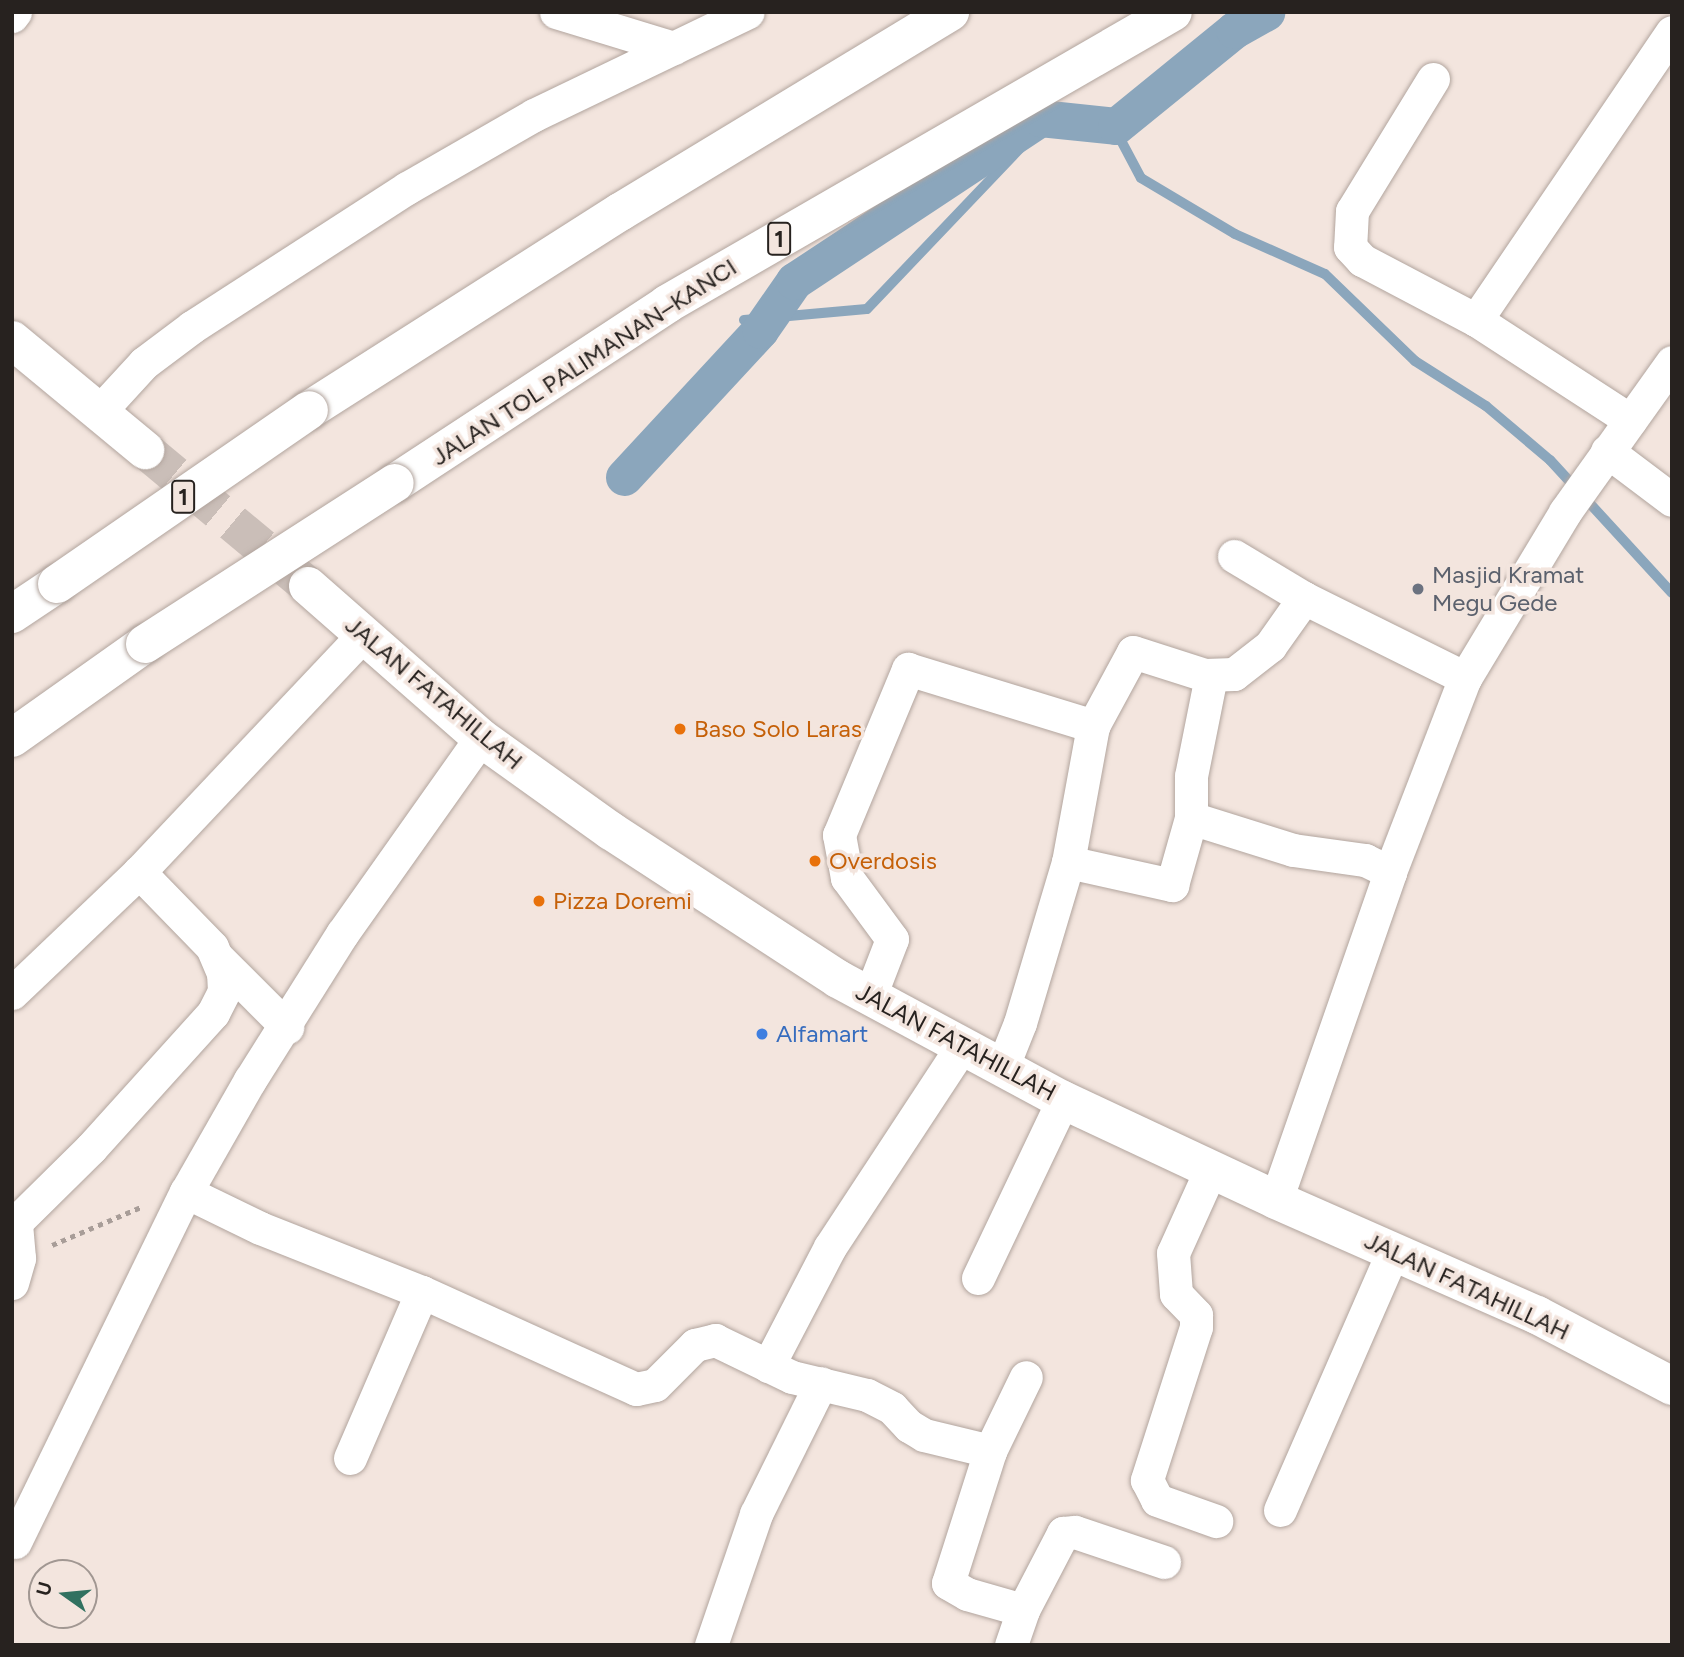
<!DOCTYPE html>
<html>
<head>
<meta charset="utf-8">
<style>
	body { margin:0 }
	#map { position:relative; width:1684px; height:1657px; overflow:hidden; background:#f3e5de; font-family:Figtree,sans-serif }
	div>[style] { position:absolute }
	.stream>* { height:10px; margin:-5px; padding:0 5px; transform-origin:5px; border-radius:5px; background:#8ba6bc }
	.canal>* { height:37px; margin:-18.5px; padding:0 18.5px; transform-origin:18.5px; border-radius:18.5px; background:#8ba6bc }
	.tertiary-tunnel>* { height:38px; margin-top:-19px; transform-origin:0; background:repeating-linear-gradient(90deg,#cabeb8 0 38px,transparent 0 57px) }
	.path>* { height:4.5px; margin-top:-2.25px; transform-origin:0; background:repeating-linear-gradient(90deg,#a89d98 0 5px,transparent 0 10px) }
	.roads { filter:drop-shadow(0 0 2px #b2a59e) drop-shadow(0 0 2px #b2a59e) }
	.minor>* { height:33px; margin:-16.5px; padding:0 16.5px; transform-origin:16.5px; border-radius:16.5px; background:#fff }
	.tertiary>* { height:38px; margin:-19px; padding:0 19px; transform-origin:19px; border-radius:19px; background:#fff }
	.motorway>* { height:38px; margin:-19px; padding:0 19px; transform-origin:19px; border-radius:19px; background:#fff }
	.bridges { filter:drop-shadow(0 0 2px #b2a59e) drop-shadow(0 0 2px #b2a59e) }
	.motorway-bridge>* { height:38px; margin:-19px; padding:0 19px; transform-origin:19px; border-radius:19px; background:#fff }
	.dots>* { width:19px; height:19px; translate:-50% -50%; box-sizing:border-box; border:4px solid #f3e5de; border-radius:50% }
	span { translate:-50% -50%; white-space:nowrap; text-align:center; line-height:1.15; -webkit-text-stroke:7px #f3e5de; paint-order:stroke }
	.shield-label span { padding:2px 5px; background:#f3e5de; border:2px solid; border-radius:5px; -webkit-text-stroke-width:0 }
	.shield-label { font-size:23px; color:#27221f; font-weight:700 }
	.street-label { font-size:24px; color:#27221f }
	.worship-label { font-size:24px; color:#5b616d }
	.left { translate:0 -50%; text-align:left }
	.food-label { font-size:24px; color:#c56008 }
	.shop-label { font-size:24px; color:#366cbe }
	.frame { position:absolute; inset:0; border:14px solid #27221f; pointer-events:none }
	.north { position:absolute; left:28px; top:1559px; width:70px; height:70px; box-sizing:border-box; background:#f3e5de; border:2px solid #a19792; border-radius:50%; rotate:285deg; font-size:19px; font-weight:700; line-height:28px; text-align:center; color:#27221f }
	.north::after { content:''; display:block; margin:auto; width:24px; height:32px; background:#317160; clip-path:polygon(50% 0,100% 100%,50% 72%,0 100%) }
</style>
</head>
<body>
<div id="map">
	<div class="stream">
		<i style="left:744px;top:320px;width:123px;rotate:-5.1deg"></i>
		<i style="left:867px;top:309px;width:253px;rotate:-46.4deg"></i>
		<i style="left:1041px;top:126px;width:75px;rotate:3.8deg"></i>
		<i style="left:1116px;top:131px;width:53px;rotate:62deg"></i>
		<i style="left:1141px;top:178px;width:109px;rotate:30.8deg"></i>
		<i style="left:1235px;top:234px;width:98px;rotate:24deg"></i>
		<i style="left:1325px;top:274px;width:125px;rotate:44deg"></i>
		<i style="left:1415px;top:361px;width:84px;rotate:32.4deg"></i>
		<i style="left:1486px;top:406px;width:84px;rotate:40.2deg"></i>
		<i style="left:1550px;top:460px;width:180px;rotate:47.5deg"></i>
	</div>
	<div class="canal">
		<i style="left:624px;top:477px;width:200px;rotate:-47.2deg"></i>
		<i style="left:760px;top:330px;width:60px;rotate:-55.2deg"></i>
		<i style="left:794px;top:281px;width:295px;rotate:-33.5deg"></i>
		<i style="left:1040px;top:118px;width:76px;rotate:6deg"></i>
		<i style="left:1116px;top:126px;width:152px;rotate:-39.1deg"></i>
		<i style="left:1234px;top:30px;width:37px;rotate:-29deg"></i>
	</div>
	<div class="tertiary-tunnel">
		<i style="left:145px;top:450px;width:212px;rotate:39.8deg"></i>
	</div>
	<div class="path">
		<i style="left:52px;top:1245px;width:97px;rotate:-23.1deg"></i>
	</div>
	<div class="roads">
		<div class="minor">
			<i style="left:556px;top:12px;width:123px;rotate:17deg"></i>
			<i style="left:12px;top:16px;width:5px;rotate:-53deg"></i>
			<i style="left:1433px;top:79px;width:155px;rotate:121.5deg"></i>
			<i style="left:1352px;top:211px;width:36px;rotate:93deg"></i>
			<i style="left:1350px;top:247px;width:18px;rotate:47deg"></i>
			<i style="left:1362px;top:260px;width:129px;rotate:27.8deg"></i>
			<i style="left:1476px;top:320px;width:184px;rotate:33deg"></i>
			<i style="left:1476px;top:320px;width:348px;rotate:-55.8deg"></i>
			<i style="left:99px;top:412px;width:67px;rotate:-47.4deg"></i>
			<i style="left:144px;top:363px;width:60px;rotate:-36.9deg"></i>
			<i style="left:192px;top:327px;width:256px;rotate:-32.9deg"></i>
			<i style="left:407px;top:188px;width:146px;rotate:-29.9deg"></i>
			<i style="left:534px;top:115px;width:237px;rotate:-25.7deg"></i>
			<i style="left:1607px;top:451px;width:81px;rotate:37deg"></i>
			<i style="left:1234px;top:556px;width:82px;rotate:31deg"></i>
			<i style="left:1093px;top:726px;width:84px;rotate:-61.6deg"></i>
			<i style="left:1133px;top:652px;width:76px;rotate:17.7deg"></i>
			<i style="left:1205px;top:675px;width:29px;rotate:-2deg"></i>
			<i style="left:1234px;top:674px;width:46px;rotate:-37.9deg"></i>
			<i style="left:1270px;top:646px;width:59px;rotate:-54.7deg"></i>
			<i style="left:1304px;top:598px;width:180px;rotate:26.4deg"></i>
			<i style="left:1191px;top:818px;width:42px;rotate:-90deg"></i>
			<i style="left:1191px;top:776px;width:102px;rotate:-78.7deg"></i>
			<i style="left:218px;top:958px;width:98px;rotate:45deg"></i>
			<i style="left:12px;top:993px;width:175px;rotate:-43.6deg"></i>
			<i style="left:139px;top:872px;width:328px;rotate:-46.6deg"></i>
			<i style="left:870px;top:996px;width:61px;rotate:-68.9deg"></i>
			<i style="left:892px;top:939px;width:76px;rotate:-126.4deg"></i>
			<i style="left:847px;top:878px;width:44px;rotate:-100.5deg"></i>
			<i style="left:839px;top:835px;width:180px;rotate:-67.4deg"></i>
			<i style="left:908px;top:669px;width:194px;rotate:17.1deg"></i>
			<i style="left:1093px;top:726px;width:138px;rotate:100.4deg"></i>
			<i style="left:1068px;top:862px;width:107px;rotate:12.5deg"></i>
			<i style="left:1172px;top:885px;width:70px;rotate:-74.2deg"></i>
			<i style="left:1191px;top:818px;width:107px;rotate:17.4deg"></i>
			<i style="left:1293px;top:850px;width:73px;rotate:7.9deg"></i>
			<i style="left:1365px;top:860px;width:28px;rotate:26deg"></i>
			<i style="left:1002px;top:1068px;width:48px;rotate:-68.2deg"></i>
			<i style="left:1020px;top:1023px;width:168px;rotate:-73.4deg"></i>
			<i style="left:1211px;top:1169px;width:92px;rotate:114.3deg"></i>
			<i style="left:1173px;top:1253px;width:41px;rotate:85.8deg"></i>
			<i style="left:1176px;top:1294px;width:29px;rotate:46deg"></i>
			<i style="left:1196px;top:1315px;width:12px;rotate:90deg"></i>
			<i style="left:1196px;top:1327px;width:161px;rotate:107.8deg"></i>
			<i style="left:1147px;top:1480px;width:22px;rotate:63deg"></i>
			<i style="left:1157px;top:1500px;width:63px;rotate:19.6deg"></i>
			<i style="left:186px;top:1192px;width:82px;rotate:25.9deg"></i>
			<i style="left:260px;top:1228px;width:174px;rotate:21.6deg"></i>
			<i style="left:422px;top:1292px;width:235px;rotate:24.4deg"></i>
			<i style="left:636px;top:1389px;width:19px;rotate:-12deg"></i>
			<i style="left:655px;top:1385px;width:57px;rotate:-45deg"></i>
			<i style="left:695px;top:1345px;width:21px;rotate:-14deg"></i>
			<i style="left:715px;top:1340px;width:85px;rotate:25.7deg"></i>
			<i style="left:792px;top:1377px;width:77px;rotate:13.5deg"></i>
			<i style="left:867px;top:1395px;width:28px;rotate:27deg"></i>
			<i style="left:892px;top:1408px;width:25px;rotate:47deg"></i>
			<i style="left:909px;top:1426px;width:17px;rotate:31deg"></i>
			<i style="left:924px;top:1435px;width:68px;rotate:13.6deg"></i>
			<i style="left:1276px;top:1200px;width:347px;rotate:-70.8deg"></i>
			<i style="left:1390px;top:872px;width:208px;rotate:-68.9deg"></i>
			<i style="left:1465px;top:678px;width:194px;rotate:-58.9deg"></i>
			<i style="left:1565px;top:512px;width:184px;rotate:-54.5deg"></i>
			<i style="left:12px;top:1226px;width:111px;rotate:-44.6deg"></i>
			<i style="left:91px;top:1148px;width:182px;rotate:-47.9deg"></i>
			<i style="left:213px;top:1013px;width:25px;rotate:-63deg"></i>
			<i style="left:224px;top:991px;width:18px;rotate:-93deg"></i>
			<i style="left:223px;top:973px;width:28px;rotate:-113deg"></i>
			<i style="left:212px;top:947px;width:105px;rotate:-134.2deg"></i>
			<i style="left:978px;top:1278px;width:197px;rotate:-64.5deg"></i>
			<i style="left:12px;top:1283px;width:26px;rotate:-74deg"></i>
			<i style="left:19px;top:1258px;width:36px;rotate:-95deg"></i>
			<i style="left:768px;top:1366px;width:134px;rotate:-62.5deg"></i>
			<i style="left:830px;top:1247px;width:240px;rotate:-56.7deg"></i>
			<i style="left:350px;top:1458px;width:181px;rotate:-66.6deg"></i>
			<i style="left:1280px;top:1510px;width:283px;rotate:-66.4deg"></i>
			<i style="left:15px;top:1542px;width:390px;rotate:-64deg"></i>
			<i style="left:186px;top:1192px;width:129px;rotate:-60.3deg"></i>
			<i style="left:250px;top:1080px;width:173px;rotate:-57.8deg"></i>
			<i style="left:342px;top:934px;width:240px;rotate:-54.7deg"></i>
			<i style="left:1023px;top:1610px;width:58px;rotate:-164.1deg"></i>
			<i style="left:967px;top:1594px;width:22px;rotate:-150deg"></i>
			<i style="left:948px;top:1583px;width:139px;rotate:-72.3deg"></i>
			<i style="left:990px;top:1451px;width:82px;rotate:-64.1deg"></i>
			<i style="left:711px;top:1645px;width:139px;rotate:-71deg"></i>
			<i style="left:756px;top:1514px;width:146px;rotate:-63.6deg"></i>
			<i style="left:1011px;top:1645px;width:37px;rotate:-71deg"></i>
			<i style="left:1023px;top:1610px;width:87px;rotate:-62.5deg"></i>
			<i style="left:1063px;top:1533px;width:12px;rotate:-5deg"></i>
			<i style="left:1075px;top:1532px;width:94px;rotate:18.6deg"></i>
		</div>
		<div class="tertiary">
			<i style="left:12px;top:340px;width:173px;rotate:39.6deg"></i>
			<i style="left:308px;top:586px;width:230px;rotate:41.3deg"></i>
			<i style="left:481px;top:738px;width:160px;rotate:35.6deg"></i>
			<i style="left:611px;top:831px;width:271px;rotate:33.1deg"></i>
			<i style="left:838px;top:979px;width:255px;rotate:28.3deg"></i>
			<i style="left:1063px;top:1100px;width:235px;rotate:25.1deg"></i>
			<i style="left:1276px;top:1200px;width:285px;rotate:23.8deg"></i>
			<i style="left:1537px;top:1315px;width:153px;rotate:27.7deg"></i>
		</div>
		<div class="motorway">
			<i style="left:309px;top:410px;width:369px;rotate:-32.5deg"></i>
			<i style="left:620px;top:212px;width:386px;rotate:-31.2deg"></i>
			<i style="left:395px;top:483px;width:326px;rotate:-33.3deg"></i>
			<i style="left:667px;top:304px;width:584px;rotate:-29.99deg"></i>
			<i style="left:12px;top:614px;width:54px;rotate:-33.7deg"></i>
			<i style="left:12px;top:738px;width:163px;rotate:-35.3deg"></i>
		</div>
	</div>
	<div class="bridges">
		<div class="motorway-bridge">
			<i style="left:57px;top:584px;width:306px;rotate:-34.6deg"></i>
			<i style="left:145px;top:644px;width:297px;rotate:-32.8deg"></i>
		</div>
	</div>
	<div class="dots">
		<i style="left:1418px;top:589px;background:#6b7280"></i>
		<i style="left:680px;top:729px;background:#e8710a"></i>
		<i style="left:815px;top:861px;background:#e8710a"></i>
		<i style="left:539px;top:901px;background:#e8710a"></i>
		<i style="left:762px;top:1034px;background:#3f7fe0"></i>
	</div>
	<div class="shield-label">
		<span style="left:779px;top:239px">1</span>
		<span style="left:183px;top:497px">1</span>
	</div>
	<div class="street-label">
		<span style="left:584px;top:362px;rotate:-33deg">JALAN TOL PALIMANAN–KANCI</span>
		<span style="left:434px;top:693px;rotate:40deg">JALAN FATAHILLAH</span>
		<span style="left:956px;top:1042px;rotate:28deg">JALAN FATAHILLAH</span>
		<span style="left:1467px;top:1286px;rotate:25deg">JALAN FATAHILLAH</span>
	</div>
	<div class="worship-label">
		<span class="left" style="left:1432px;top:589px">Masjid Kramat<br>Megu Gede</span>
	</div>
	<div class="food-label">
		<span class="left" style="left:694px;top:729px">Baso Solo Laras</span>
		<span class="left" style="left:829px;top:861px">Overdosis</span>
		<span class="left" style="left:553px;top:901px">Pizza Doremi</span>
	</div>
	<div class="shop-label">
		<span class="left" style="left:776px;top:1034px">Alfamart</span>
	</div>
	<div class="frame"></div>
	<div class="north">U</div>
</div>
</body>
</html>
